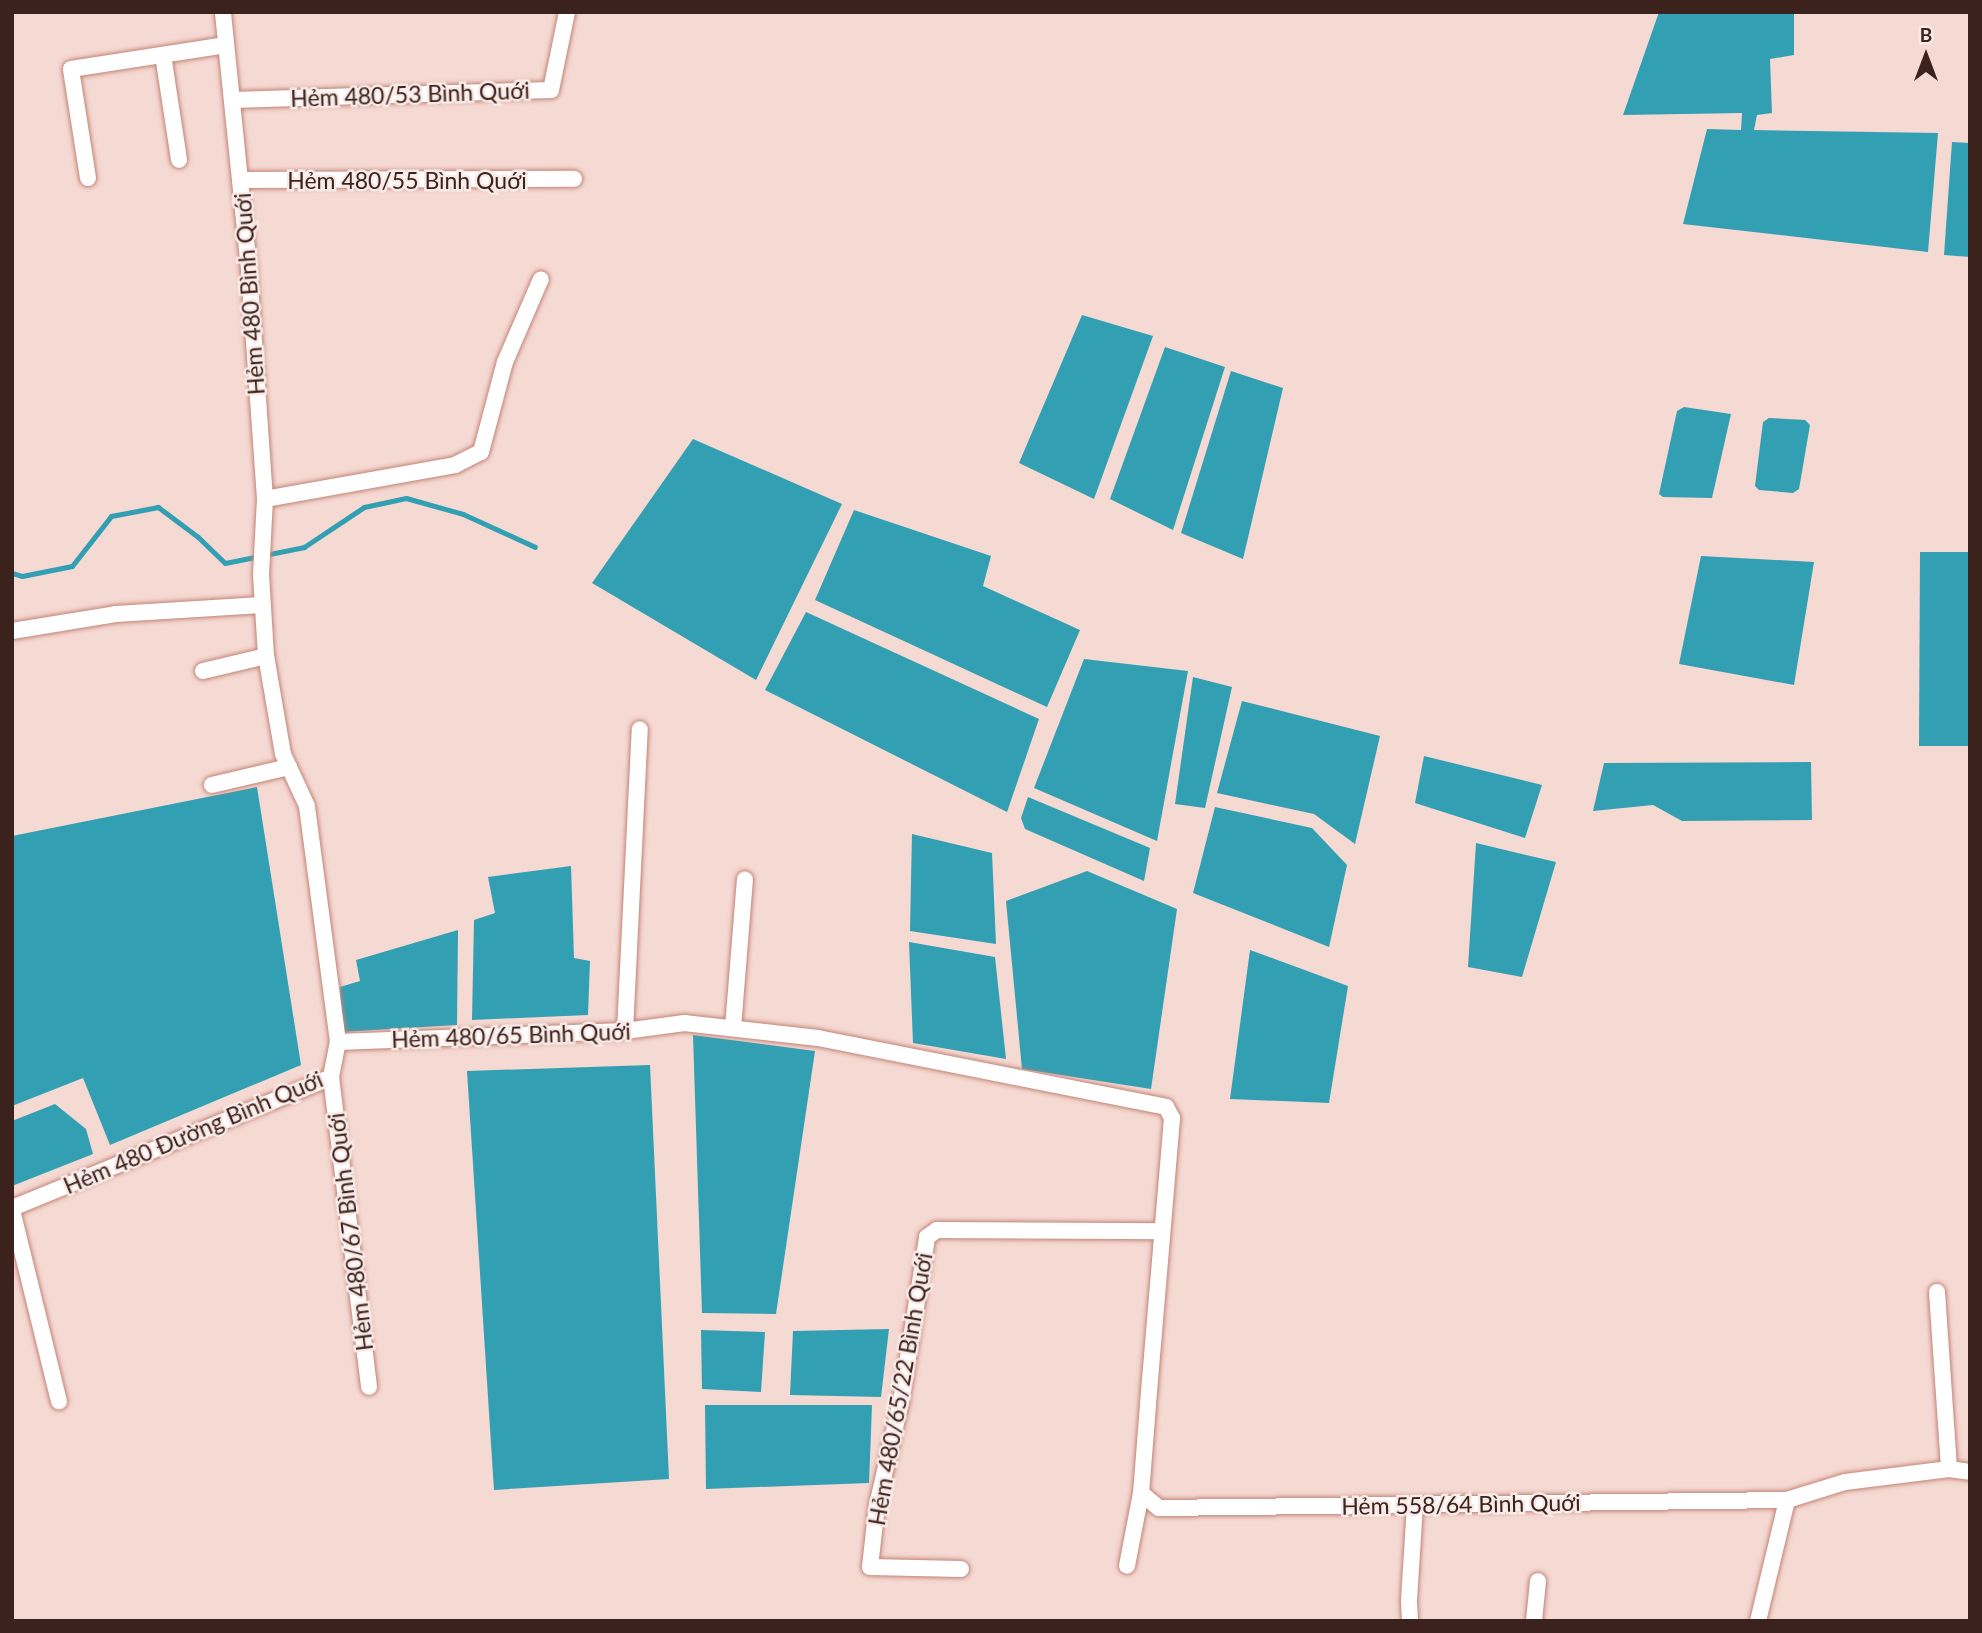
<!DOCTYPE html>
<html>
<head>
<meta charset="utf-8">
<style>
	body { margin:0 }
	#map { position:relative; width:1982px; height:1633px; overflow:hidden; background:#f5d9d3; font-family:Lato,sans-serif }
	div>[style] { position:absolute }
	.water>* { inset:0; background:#339fb3 }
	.stream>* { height:5px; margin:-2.5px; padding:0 2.5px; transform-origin:2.5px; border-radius:2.5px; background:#339fb3 }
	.roads { filter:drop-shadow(0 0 2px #c38476) drop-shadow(0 0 2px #c38476) }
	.minor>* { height:16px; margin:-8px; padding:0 8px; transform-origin:8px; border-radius:8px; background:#fff }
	span { translate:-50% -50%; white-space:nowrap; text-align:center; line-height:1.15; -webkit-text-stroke:5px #f8eae7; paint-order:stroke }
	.street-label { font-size:23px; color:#3c221d }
	.frame { position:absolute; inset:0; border:14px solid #3c221d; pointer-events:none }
	.north { position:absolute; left:1891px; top:21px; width:70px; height:70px; -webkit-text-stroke:5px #f8eae7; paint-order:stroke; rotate:0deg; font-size:19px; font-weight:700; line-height:28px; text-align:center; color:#3c221d }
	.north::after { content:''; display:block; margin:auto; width:24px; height:32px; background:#3c221d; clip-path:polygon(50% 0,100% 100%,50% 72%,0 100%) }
</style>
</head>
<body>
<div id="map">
	<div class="water">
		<i style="clip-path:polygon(1659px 12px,1794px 12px,1794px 55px,1770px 59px,1772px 113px,1757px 115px,1754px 130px,1938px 133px,1928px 252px,1683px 224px,1707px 129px,1741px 130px,1742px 113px,1623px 115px)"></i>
		<i style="clip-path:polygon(1952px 142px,1970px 143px,1970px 257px,1944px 255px)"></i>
		<i style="clip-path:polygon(1082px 315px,1153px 336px,1094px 499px,1019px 463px)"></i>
		<i style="clip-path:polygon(1165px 347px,1225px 367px,1173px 530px,1110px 499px)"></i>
		<i style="clip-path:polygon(1231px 371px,1283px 388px,1243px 559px,1181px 533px)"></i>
		<i style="clip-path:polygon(1684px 407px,1731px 414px,1712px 498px,1663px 497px,1659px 494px,1677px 411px)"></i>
		<i style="clip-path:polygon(1769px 418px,1805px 420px,1810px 425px,1799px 489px,1793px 493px,1759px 490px,1755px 486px,1763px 422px)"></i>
		<i style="clip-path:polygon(693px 439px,842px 504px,756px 680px,592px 583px)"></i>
		<i style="clip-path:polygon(854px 510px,991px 556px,983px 586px,1080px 630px,1047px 707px,815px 600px)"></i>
		<i style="clip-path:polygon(1920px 552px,1970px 552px,1970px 746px,1919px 746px)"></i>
		<i style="clip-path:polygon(1701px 556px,1814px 562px,1794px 685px,1679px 664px)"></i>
		<i style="clip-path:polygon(806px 612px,1039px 719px,1007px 812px,765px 690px)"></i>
		<i style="clip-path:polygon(1084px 659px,1188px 671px,1157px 841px,1034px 788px)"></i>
		<i style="clip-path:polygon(1193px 677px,1232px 687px,1205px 808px,1175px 804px)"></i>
		<i style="clip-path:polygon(1242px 701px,1380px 736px,1355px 844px,1314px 814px,1217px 793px)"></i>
		<i style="clip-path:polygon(1424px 756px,1542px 785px,1525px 838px,1415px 803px)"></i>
		<i style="clip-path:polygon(1811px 762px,1812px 820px,1682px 821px,1653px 805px,1593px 811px,1604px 763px)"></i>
		<i style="clip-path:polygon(257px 787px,301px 1065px,110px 1145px,83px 1078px,12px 1106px,12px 836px)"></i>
		<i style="clip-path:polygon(1028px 797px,1150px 848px,1144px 881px,1025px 829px,1021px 818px)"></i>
		<i style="clip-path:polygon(1215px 807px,1312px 828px,1347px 865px,1329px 947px,1193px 893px)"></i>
		<i style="clip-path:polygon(912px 834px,992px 853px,996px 944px,910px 931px)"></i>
		<i style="clip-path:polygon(1476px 843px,1556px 862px,1522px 977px,1468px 967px)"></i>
		<i style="clip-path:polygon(571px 866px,574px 958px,590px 961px,588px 1015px,472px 1020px,474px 920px,495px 913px,488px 877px)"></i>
		<i style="clip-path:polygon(1087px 871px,1177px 909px,1151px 1089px,1022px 1069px,1006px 901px)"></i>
		<i style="clip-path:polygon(458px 930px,457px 1025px,342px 1032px,340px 987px,360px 981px,356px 960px)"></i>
		<i style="clip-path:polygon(909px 942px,995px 957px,1006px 1059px,913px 1043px)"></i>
		<i style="clip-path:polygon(1250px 950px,1348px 986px,1329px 1103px,1230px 1099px)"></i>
		<i style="clip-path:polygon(693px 1035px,815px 1051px,776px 1314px,702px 1313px)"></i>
		<i style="clip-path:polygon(650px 1065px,669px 1479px,494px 1490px,467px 1071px)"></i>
		<i style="clip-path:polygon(55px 1104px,86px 1129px,93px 1154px,12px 1186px,12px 1121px)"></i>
		<i style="clip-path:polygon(889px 1329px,881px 1397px,790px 1395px,793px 1331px)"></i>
		<i style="clip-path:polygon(701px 1330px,765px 1332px,761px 1392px,702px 1389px)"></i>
		<i style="clip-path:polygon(705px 1405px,872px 1405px,869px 1483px,706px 1489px)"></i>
	</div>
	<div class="stream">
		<i style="left:12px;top:573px;width:10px;rotate:17deg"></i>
		<i style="left:22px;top:576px;width:51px;rotate:-11.3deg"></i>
		<i style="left:72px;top:566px;width:63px;rotate:-52deg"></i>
		<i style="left:111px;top:516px;width:48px;rotate:-10.8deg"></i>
		<i style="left:158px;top:507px;width:50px;rotate:36.9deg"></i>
		<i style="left:198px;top:537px;width:37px;rotate:44deg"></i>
		<i style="left:225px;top:563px;width:81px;rotate:-11.4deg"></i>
		<i style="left:304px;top:547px;width:72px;rotate:-33.7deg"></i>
		<i style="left:364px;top:507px;width:43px;rotate:-12.1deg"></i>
		<i style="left:406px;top:498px;width:59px;rotate:15.7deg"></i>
		<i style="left:463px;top:514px;width:79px;rotate:24.6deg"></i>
	</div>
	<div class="roads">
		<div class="minor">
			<i style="left:163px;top:55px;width:106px;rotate:81.3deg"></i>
			<i style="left:232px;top:100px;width:319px;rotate:-1.8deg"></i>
			<i style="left:551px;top:90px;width:80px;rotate:-78.4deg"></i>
			<i style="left:88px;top:178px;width:110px;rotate:-98.9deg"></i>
			<i style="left:71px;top:69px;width:157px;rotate:-8.8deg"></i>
			<i style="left:240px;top:180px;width:334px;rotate:-0.2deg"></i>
			<i style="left:265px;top:499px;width:193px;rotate:-10.1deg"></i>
			<i style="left:455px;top:465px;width:29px;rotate:-27deg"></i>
			<i style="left:481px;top:452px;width:93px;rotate:-75.1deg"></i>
			<i style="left:505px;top:362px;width:90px;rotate:-66.6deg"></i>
			<i style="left:12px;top:631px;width:105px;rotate:-9.3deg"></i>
			<i style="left:116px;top:614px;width:146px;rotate:-3.5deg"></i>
			<i style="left:203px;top:671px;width:65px;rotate:-13.4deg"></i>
			<i style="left:212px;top:785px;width:79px;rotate:-13.2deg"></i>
			<i style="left:733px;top:1028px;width:149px;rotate:-85.4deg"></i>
			<i style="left:625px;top:1031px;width:302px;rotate:-87.2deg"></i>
			<i style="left:338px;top:1042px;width:287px;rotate:-2.2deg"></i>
			<i style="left:625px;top:1031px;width:60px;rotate:-7.7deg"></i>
			<i style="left:684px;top:1023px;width:135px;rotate:6.4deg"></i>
			<i style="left:818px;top:1038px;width:355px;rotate:11.2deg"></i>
			<i style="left:1166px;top:1107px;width:13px;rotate:61deg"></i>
			<i style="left:1172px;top:1118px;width:288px;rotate:94.8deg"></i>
			<i style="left:1148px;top:1405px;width:88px;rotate:94.5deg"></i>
			<i style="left:1141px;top:1493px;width:74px;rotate:100.9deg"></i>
			<i style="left:331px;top:1077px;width:312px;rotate:83deg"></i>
			<i style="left:12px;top:1208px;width:345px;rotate:-22.3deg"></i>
			<i style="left:331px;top:1077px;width:36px;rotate:-79deg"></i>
			<i style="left:338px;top:1042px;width:238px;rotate:-97.5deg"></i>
			<i style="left:307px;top:806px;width:57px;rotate:-114.8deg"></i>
			<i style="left:283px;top:754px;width:99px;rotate:-99.8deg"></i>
			<i style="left:266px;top:656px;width:81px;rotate:-93.5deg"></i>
			<i style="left:261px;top:575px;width:76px;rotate:-87deg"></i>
			<i style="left:265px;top:499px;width:231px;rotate:-94deg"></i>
			<i style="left:249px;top:269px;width:258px;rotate:-95.8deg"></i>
			<i style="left:12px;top:1210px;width:197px;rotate:76.2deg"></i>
			<i style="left:1937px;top:1292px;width:177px;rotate:86.1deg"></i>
			<i style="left:1141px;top:1493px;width:23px;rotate:40deg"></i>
			<i style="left:1159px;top:1508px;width:628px;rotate:-0.73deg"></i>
			<i style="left:1787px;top:1500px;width:61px;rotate:-17.2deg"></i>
			<i style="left:1845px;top:1482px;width:105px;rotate:-7.1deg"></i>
			<i style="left:1949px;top:1469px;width:21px;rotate:8deg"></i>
			<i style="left:961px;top:1569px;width:91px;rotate:-178.7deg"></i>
			<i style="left:870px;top:1567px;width:62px;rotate:-83.6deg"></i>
			<i style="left:877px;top:1505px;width:106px;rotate:-76.9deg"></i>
			<i style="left:901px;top:1402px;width:167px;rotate:-81deg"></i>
			<i style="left:927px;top:1237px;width:12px;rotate:-35deg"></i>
			<i style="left:937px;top:1230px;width:225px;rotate:0.3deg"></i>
			<i style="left:1410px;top:1621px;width:21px;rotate:-93deg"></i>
			<i style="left:1409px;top:1600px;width:95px;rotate:-86.4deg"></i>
			<i style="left:1534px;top:1621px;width:40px;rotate:-84.3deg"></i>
			<i style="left:1758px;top:1621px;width:124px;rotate:-76.5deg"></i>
		</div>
	</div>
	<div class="street-label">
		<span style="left:410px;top:94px;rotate:-2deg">Hẻm 480/53 Bình Quới</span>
		<span style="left:407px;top:180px">Hẻm 480/55 Bình Quới</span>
		<span style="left:249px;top:294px;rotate:-94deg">Hẻm 480 Bình Quới</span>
		<span style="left:511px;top:1035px;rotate:-2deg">Hẻm 480/65 Bình Quới</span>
		<span style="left:193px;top:1132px;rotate:-23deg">Hẻm 480 Đường Bình Quới</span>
		<span style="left:350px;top:1232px;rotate:-97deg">Hẻm 480/67 Bình Quới</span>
		<span style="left:900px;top:1389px;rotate:-80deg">Hẻm 480/65/22 Bình Quới</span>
		<span style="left:1461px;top:1504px;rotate:-1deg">Hẻm 558/64 Bình Quới</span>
	</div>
	<div class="frame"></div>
	<div class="north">B</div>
</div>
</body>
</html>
